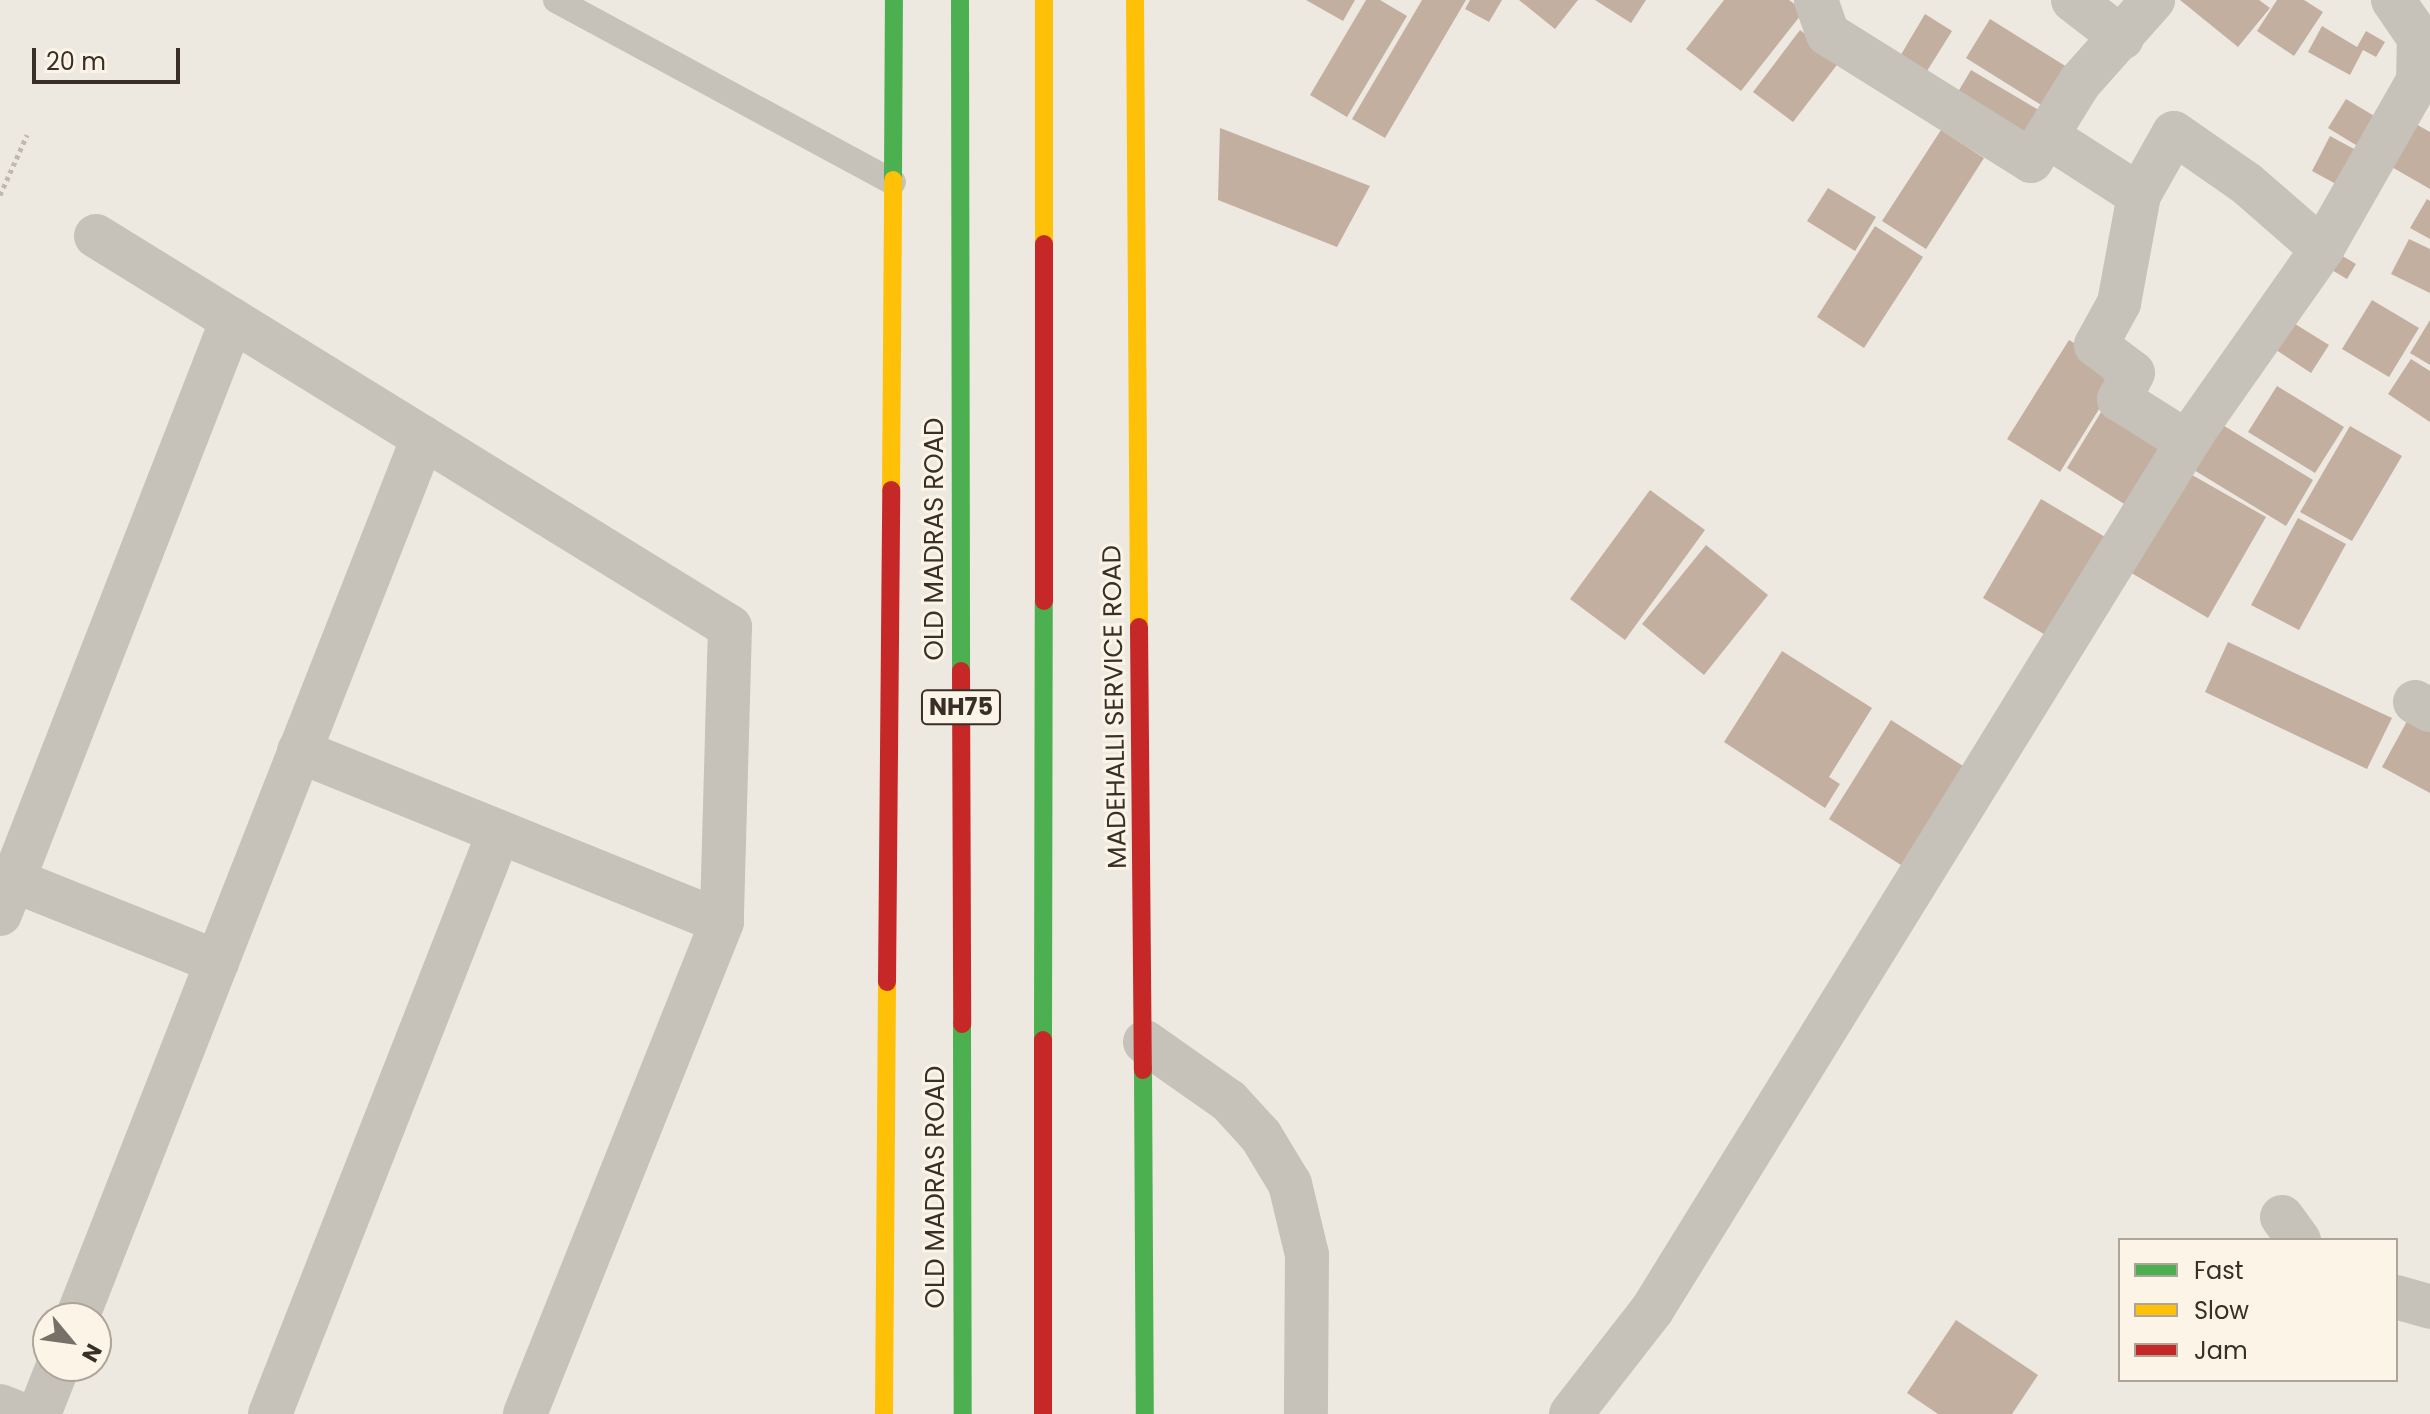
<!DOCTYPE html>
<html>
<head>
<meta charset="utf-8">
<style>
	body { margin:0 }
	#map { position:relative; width:2430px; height:1414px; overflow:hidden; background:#ede9e0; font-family:Poppins,sans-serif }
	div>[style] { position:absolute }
	.building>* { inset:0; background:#c2afa0 }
	.path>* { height:5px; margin-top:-2.5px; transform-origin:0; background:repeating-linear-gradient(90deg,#bfb9b1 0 4px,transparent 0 8px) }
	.lane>* { height:26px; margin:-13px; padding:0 13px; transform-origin:13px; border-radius:13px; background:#c6c1b9 }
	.street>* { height:44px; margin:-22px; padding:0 22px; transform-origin:22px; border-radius:22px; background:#c6c1b9 }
	.fast>* { height:18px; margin:-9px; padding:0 9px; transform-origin:9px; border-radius:9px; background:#4caf50 }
	.slow>* { height:18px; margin:-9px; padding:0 9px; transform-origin:9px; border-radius:9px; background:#ffc107 }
	.jam>* { height:18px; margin:-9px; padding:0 9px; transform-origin:9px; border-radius:9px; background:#c62828 }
	span { translate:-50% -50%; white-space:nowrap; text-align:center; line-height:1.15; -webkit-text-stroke:6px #fbf4e7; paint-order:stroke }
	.shield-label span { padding:2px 6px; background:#fbf4e7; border:2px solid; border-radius:6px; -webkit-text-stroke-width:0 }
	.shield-label { font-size:24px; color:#382f27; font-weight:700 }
	.street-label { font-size:26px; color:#382f27 }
	.legend { position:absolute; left:2118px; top:1238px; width:280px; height:144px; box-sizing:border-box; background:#fbf4e7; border:2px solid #ada59a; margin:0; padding:10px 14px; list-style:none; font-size:24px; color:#382f27 }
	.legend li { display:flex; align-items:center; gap:16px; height:40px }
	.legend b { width:40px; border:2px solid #ada59a }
	.north { position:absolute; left:32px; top:1302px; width:80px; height:80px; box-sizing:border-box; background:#fbf4e7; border:2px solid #ada59a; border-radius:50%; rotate:119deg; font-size:22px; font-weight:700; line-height:32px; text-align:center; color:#382f27 }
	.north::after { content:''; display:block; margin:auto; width:28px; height:36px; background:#777068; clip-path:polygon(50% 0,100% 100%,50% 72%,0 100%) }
	.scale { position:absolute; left:32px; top:48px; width:148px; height:36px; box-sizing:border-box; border:4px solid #382f27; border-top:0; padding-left:10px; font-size:24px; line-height:28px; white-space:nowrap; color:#382f27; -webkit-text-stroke:6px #fbf4e7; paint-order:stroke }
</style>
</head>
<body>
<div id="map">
	<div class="building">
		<i style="clip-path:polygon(1306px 0,1355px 0,1343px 21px)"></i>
		<i style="clip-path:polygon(1366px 0,1380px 0,1407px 16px,1347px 117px,1310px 95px)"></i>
		<i style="clip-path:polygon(1422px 0,1466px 0,1385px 138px,1352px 119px)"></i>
		<i style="clip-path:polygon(1470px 0,1502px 0,1489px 22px,1465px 9px)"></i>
		<i style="clip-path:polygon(1519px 0,1578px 0,1555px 29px)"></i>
		<i style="clip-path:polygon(1595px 0,1646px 0,1631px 23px)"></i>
		<i style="clip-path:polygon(1724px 0,1789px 0,1804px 11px,1741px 91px,1686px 49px)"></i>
		<i style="clip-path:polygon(2180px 0,2259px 0,2270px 8px,2238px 47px)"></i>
		<i style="clip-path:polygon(2277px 0,2304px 0,2323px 12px,2294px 56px,2257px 31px)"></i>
		<i style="clip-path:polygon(1925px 14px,1952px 31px,1922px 79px,1896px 63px)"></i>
		<i style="clip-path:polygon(1990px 19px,2075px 72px,2051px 111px,1966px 58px)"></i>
		<i style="clip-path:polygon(2322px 26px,2357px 47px,2366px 31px,2385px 42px,2376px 57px,2363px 50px,2350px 75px,2308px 52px)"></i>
		<i style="clip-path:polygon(1800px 30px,1840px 61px,1793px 122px,1753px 92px)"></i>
		<i style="clip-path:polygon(1971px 70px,2047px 115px,2031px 143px,1955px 97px)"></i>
		<i style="clip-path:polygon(2346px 99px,2386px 123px,2369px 153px,2328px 128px)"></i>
		<i style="clip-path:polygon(2414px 123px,2430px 132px,2430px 189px,2390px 166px)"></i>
		<i style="clip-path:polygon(1220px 128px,1370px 186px,1337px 247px,1218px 200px)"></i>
		<i style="clip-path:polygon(1941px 130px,1984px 158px,1926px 249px,1882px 221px)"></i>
		<i style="clip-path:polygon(2330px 136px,2367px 156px,2349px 191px,2312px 171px)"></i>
		<i style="clip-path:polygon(1828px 188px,1876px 217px,1855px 251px,1807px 221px)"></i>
		<i style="clip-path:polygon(2427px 199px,2430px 201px,2430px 239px,2410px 228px)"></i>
		<i style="clip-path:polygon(1875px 226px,1923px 257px,1864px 348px,1817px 317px)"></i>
		<i style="clip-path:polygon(2409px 239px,2430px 249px,2430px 293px,2391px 274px)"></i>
		<i style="clip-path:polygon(2334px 251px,2356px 264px,2347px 279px,2325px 266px)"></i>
		<i style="clip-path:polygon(2372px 300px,2419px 328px,2389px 377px,2342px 349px)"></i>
		<i style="clip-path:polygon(2287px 319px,2329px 345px,2311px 373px,2270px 346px)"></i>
		<i style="clip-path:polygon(2430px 320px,2430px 365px,2410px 353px)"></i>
		<i style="clip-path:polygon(2069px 340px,2122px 372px,2060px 472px,2007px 439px)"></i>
		<i style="clip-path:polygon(2411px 359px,2430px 371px,2430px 422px,2388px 394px)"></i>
		<i style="clip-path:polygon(2277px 386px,2344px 427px,2315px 473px,2248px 432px)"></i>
		<i style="clip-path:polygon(2106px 404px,2177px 447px,2137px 512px,2067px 468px)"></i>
		<i style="clip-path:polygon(2216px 421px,2313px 480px,2286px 526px,2189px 467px)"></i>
		<i style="clip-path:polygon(2350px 426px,2402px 456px,2352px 541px,2300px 512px)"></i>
		<i style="clip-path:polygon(2185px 471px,2266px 517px,2208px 618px,2128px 571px)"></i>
		<i style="clip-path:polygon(1650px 490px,1705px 530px,1625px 640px,1570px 599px)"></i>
		<i style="clip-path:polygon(2041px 499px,2117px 544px,2059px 643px,1983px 598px)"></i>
		<i style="clip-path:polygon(2298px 518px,2346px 544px,2299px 630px,2251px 605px)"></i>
		<i style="clip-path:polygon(1706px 545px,1768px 595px,1704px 675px,1642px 624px)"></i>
		<i style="clip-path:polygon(2228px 642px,2392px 718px,2367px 769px,2205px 692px)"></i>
		<i style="clip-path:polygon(1782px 651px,1872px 708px,1829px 777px,1840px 784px,1825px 808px,1724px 742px)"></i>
		<i style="clip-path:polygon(2412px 712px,2430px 722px,2430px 793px,2382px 767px)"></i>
		<i style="clip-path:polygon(1891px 720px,1963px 766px,1901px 865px,1829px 819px)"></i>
		<i style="clip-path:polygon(1956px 1320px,2038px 1375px,2012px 1414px,1938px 1414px,1907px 1393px)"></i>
	</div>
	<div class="path">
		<i style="left:0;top:195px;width:66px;rotate:-65.8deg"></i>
	</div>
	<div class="lane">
		<i style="left:556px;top:0;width:383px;rotate:28.4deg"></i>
	</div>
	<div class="street">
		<i style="left:1816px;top:0;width:36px;rotate:71deg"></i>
		<i style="left:1828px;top:34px;width:239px;rotate:32deg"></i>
		<i style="left:2031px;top:161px;width:93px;rotate:-58.2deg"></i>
		<i style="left:2080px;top:82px;width:110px;rotate:-48.3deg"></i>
		<i style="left:2073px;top:0;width:62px;rotate:37.8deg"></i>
		<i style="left:2047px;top:136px;width:109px;rotate:32.7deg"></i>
		<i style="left:2139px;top:195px;width:71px;rotate:-60.6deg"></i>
		<i style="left:2174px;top:133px;width:88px;rotate:34.8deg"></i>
		<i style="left:2246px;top:183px;width:101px;rotate:41deg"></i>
		<i style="left:2139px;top:195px;width:110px;rotate:100.5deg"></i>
		<i style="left:2119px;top:303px;width:48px;rotate:118.7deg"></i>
		<i style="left:2096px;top:345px;width:46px;rotate:37.1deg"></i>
		<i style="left:2133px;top:373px;width:30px;rotate:118deg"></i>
		<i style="left:2119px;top:399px;width:80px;rotate:32.3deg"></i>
		<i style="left:96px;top:236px;width:745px;rotate:31.66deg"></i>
		<i style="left:730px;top:627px;width:295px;rotate:91.6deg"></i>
		<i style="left:722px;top:922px;width:530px;rotate:111.82deg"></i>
		<i style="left:2415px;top:702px;width:17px;rotate:28deg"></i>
		<i style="left:299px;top:751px;width:456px;rotate:22deg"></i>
		<i style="left:0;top:875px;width:234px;rotate:21.8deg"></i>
		<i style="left:0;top:914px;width:638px;rotate:-68.67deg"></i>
		<i style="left:1145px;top:1042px;width:103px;rotate:35.1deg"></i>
		<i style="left:1229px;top:1101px;width:47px;rotate:47.6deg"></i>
		<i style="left:1261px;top:1136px;width:56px;rotate:58.9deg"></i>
		<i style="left:1290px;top:1184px;width:73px;rotate:76.5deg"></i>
		<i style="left:1307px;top:1255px;width:159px;rotate:90.4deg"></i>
		<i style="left:2282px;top:1217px;width:29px;rotate:54deg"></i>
		<i style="left:2396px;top:1297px;width:35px;rotate:16deg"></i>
		<i style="left:77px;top:1318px;width:946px;rotate:-68.54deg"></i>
		<i style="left:0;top:1406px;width:22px;rotate:22deg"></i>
		<i style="left:39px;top:1414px;width:52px;rotate:-68.4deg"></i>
		<i style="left:270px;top:1414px;width:625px;rotate:-68.52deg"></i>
		<i style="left:1571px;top:1414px;width:132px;rotate:-52.1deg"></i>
		<i style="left:1652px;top:1310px;width:1034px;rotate:-58.32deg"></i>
		<i style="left:2195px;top:430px;width:221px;rotate:-54.9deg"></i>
		<i style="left:2322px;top:249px;width:193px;rotate:-60.3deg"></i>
		<i style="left:2418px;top:81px;width:43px;rotate:-88.7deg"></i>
		<i style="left:2419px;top:38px;width:46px;rotate:-124.4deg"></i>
	</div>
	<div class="fast">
		<i style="left:960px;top:0;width:671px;rotate:89.91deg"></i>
		<i style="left:893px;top:180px;width:180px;rotate:-89.7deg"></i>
		<i style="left:962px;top:1024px;width:390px;rotate:89.9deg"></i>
		<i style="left:1043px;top:1040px;width:439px;rotate:-89.9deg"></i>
		<i style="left:1143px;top:1070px;width:344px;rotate:89.7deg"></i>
	</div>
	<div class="slow">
		<i style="left:1135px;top:0;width:627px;rotate:89.63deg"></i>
		<i style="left:1044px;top:244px;width:244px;rotate:-90deg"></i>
		<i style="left:891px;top:490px;width:310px;rotate:-89.6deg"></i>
		<i style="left:884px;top:1414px;width:432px;rotate:-89.6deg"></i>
	</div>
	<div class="jam">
		<i style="left:1044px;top:601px;width:357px;rotate:-90deg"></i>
		<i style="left:1139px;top:627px;width:443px;rotate:89.5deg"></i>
		<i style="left:961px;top:671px;width:353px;rotate:89.8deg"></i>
		<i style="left:887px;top:982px;width:492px;rotate:-89.5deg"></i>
		<i style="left:1043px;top:1414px;width:374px;rotate:-90deg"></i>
	</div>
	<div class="shield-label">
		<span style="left:961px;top:707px">NH75</span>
	</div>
	<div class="street-label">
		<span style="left:935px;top:539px;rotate:-90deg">OLD MADRAS ROAD</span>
		<span style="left:1115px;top:707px;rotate:-91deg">MADEHALLI SERVICE ROAD</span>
		<span style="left:936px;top:1187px;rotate:-90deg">OLD MADRAS ROAD</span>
	</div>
	<ul class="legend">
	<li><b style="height:10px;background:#4caf50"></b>Fast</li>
	<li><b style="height:10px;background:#ffc107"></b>Slow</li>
	<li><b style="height:10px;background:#c62828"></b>Jam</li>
	</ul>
	<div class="north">N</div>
	<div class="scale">20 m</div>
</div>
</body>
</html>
